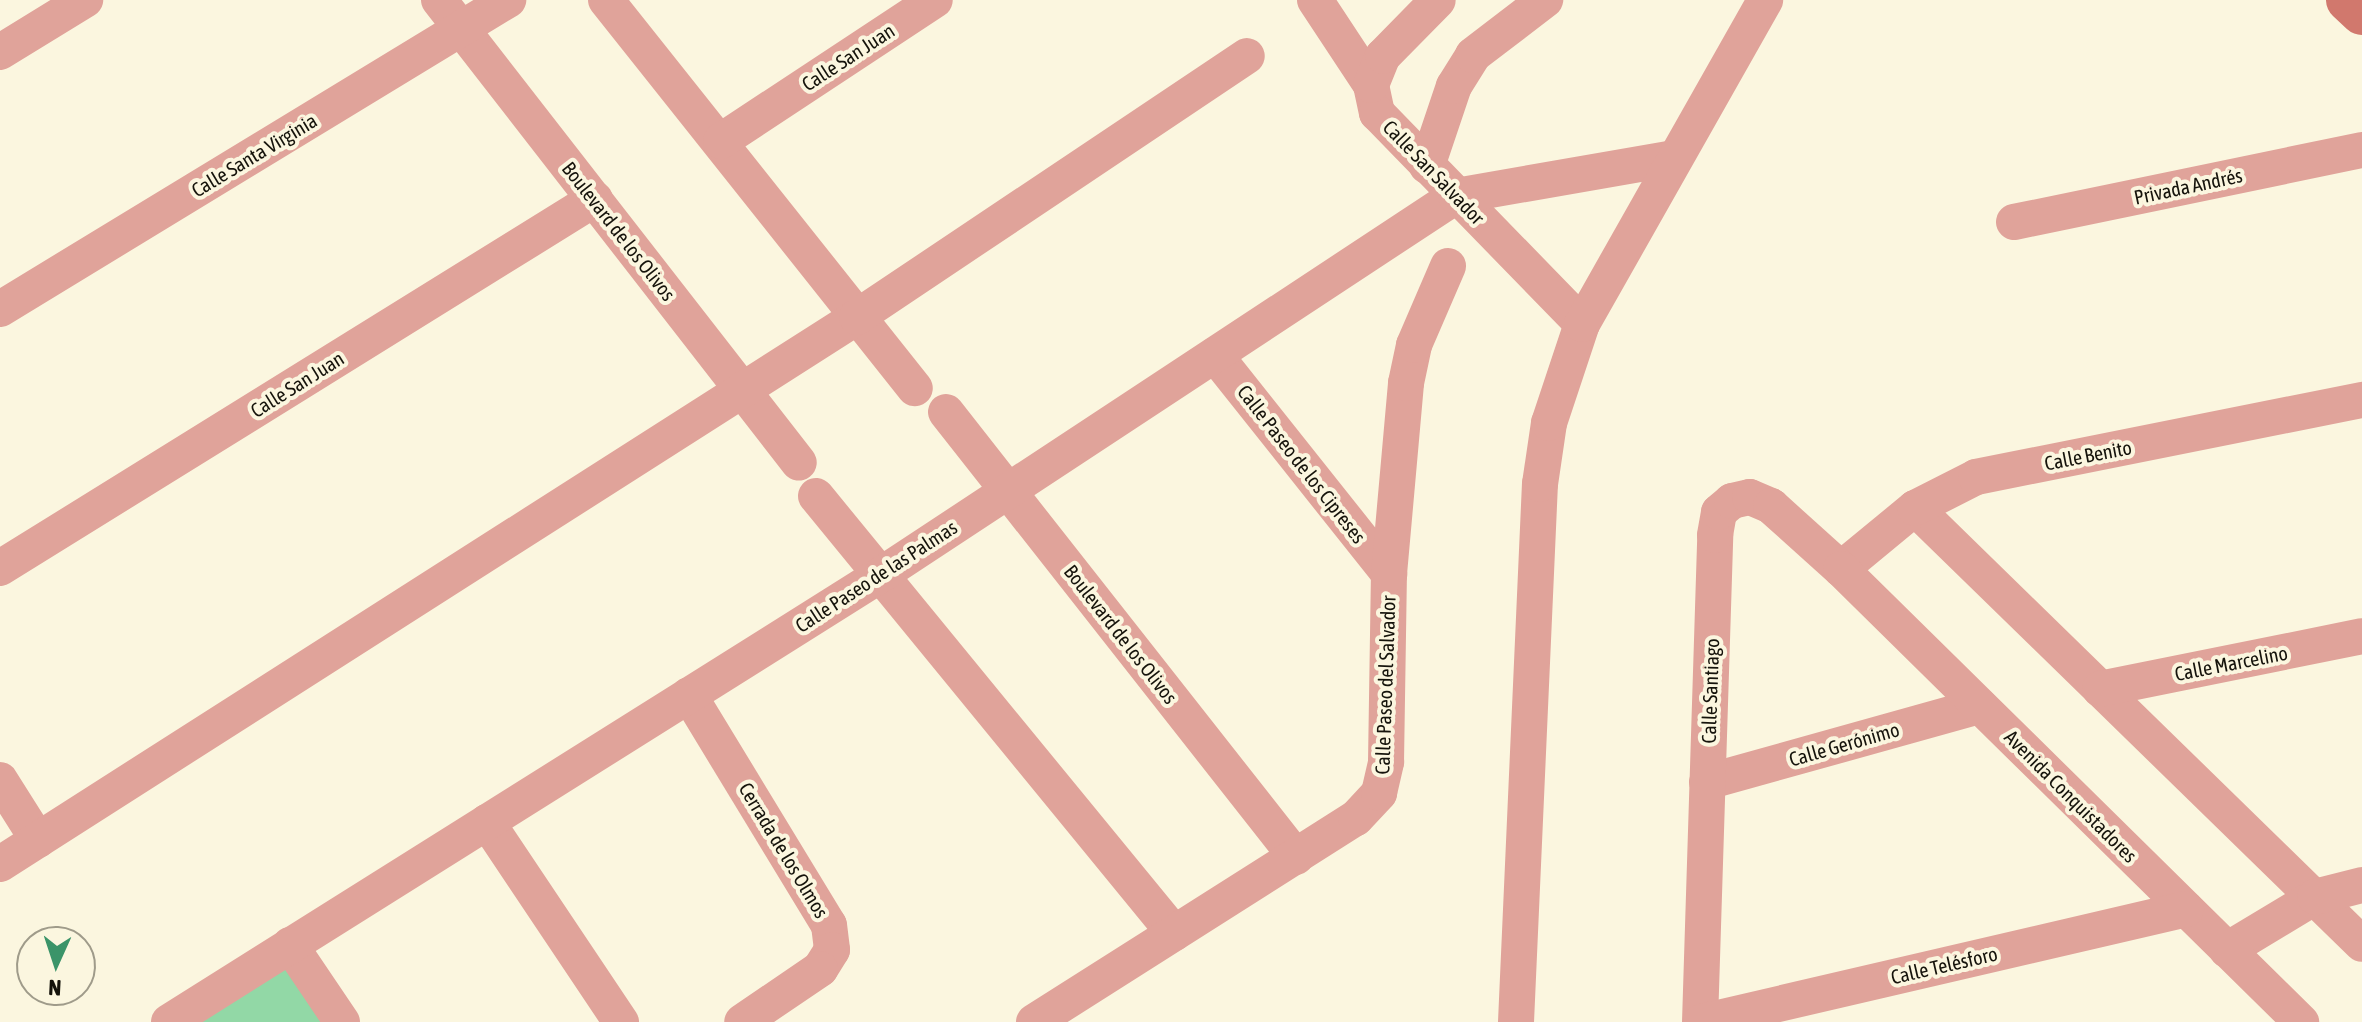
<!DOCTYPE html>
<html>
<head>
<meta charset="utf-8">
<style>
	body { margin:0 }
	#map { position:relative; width:2362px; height:1022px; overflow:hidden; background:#fbf6df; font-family:"Asap Condensed",sans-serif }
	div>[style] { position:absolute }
	.green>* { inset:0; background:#92d8a6 }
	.minor>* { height:36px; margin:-18px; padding:0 18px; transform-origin:18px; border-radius:18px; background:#e0a39a }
	.secondary>* { height:44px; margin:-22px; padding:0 22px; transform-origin:22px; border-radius:22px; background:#d1786d }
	span { translate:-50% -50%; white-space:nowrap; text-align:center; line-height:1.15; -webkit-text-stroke:8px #fbf6df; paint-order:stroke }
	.street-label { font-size:20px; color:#15130b }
	.north { position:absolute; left:16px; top:926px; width:80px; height:80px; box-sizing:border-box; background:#fbf6df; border:2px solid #9f9b8a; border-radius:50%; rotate:183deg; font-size:22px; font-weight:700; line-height:32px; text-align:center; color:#15130b }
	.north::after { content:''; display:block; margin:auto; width:28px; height:36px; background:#3b9469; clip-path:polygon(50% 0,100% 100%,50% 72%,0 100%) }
</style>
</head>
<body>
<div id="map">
	<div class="green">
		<i style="clip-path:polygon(290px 947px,341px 1022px,174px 1022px)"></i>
	</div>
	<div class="minor">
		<i style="left:439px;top:0;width:586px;rotate:52.13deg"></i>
		<i style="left:606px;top:0;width:496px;rotate:51.5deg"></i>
		<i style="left:1315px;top:0;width:102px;rotate:56.6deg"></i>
		<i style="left:1371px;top:85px;width:29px;rotate:78deg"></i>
		<i style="left:1377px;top:113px;width:294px;rotate:45.8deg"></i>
		<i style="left:0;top:52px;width:100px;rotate:-31.5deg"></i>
		<i style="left:1371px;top:85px;width:31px;rotate:-68deg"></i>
		<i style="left:1383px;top:56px;width:78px;rotate:-45.5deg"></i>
		<i style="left:721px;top:141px;width:256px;rotate:-33.4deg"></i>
		<i style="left:1427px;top:166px;width:84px;rotate:-71.4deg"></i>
		<i style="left:1454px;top:86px;width:36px;rotate:-58deg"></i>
		<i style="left:1473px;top:55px;width:91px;rotate:-37.4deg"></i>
		<i style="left:2014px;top:222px;width:355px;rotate:-11.7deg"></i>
		<i style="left:0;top:309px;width:595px;rotate:-31.31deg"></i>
		<i style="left:1215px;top:355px;width:280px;rotate:51.5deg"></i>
		<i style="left:946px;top:412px;width:566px;rotate:51.81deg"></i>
		<i style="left:816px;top:496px;width:565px;rotate:50.67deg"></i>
		<i style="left:1915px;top:508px;width:624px;rotate:44.29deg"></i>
		<i style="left:0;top:568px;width:700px;rotate:-31.81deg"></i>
		<i style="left:1841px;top:569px;width:96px;rotate:-39.5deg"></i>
		<i style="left:1915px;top:508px;width:68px;rotate:-26.9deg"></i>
		<i style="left:1976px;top:477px;width:394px;rotate:-11.3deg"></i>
		<i style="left:2100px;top:689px;width:267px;rotate:-11.4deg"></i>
		<i style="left:689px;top:695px;width:269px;rotate:58.7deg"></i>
		<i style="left:829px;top:925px;width:25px;rotate:83deg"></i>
		<i style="left:832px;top:950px;width:22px;rotate:122deg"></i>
		<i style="left:820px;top:969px;width:94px;rotate:145.8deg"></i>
		<i style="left:0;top:780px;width:71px;rotate:57.7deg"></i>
		<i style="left:1707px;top:782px;width:283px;rotate:-15.6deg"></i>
		<i style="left:487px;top:822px;width:241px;rotate:56.2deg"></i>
		<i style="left:0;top:864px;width:1017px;rotate:-32.55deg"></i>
		<i style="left:857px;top:317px;width:469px;rotate:-33.8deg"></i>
		<i style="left:290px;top:945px;width:93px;rotate:56deg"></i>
		<i style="left:2227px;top:950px;width:103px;rotate:-31.1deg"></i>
		<i style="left:2315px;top:897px;width:49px;rotate:-14.3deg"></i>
		<i style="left:169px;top:1022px;width:842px;rotate:-32.14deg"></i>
		<i style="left:882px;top:574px;width:687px;rotate:-33.37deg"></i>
		<i style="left:1456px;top:196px;width:220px;rotate:-9.9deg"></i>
		<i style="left:1034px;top:1022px;width:381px;rotate:-32.4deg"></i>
		<i style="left:1356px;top:818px;width:34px;rotate:-47deg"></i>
		<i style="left:1379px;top:793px;width:32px;rotate:-77deg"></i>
		<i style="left:1386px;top:762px;width:188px;rotate:-89.1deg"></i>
		<i style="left:1389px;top:574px;width:192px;rotate:-84.9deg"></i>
		<i style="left:1406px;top:383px;width:39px;rotate:-78deg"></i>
		<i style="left:1414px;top:345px;width:86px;rotate:-66.7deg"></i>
		<i style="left:1516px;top:1022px;width:539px;rotate:-87.45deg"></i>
		<i style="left:1540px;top:484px;width:62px;rotate:-81.6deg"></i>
		<i style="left:1549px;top:423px;width:104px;rotate:-71.6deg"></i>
		<i style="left:1582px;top:324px;width:372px;rotate:-60.5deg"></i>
		<i style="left:1700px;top:1022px;width:487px;rotate:-88.2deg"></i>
		<i style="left:1715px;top:535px;width:23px;rotate:-80deg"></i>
		<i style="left:1719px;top:512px;width:17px;rotate:-40deg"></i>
		<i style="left:1732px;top:501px;width:18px;rotate:-13deg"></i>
		<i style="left:1750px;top:497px;width:23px;rotate:23deg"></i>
		<i style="left:1771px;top:506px;width:94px;rotate:42deg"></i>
		<i style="left:1841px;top:569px;width:646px;rotate:44.56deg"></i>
		<i style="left:1701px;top:1022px;width:498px;rotate:-13.1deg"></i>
	</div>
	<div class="secondary">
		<i style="left:2348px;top:0;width:19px;rotate:43deg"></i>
	</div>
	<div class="street-label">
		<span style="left:848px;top:57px;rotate:-33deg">Calle San Juan</span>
		<span style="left:254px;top:155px;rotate:-31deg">Calle Santa Virginia</span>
		<span style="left:1434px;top:172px;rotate:46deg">Calle San Salvador</span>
		<span style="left:2188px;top:186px;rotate:-12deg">Privada Andrés</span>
		<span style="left:619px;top:231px;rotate:52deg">Boulevard de los Olivos</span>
		<span style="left:297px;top:384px;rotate:-32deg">Calle San Juan</span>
		<span style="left:2088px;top:455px;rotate:-11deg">Calle Benito</span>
		<span style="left:1302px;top:464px;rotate:52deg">Calle Paseo de los Cipreses</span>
		<span style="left:876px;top:576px;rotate:-33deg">Calle Paseo de las Palmas</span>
		<span style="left:1121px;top:634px;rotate:52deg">Boulevard de los Olivos</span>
		<span style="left:2231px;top:663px;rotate:-11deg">Calle Marcelino</span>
		<span style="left:1385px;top:685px;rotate:-88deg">Calle Paseo del Salvador</span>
		<span style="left:1710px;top:691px;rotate:-88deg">Calle Santiago</span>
		<span style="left:1844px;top:744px;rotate:-16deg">Calle Gerónimo</span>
		<span style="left:2071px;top:796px;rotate:45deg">Avenida Conquistadores</span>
		<span style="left:784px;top:850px;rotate:59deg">Cerrada de los Olmos</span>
		<span style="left:1944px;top:965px;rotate:-13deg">Calle Telésforo</span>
	</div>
	<div class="north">N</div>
</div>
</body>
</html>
